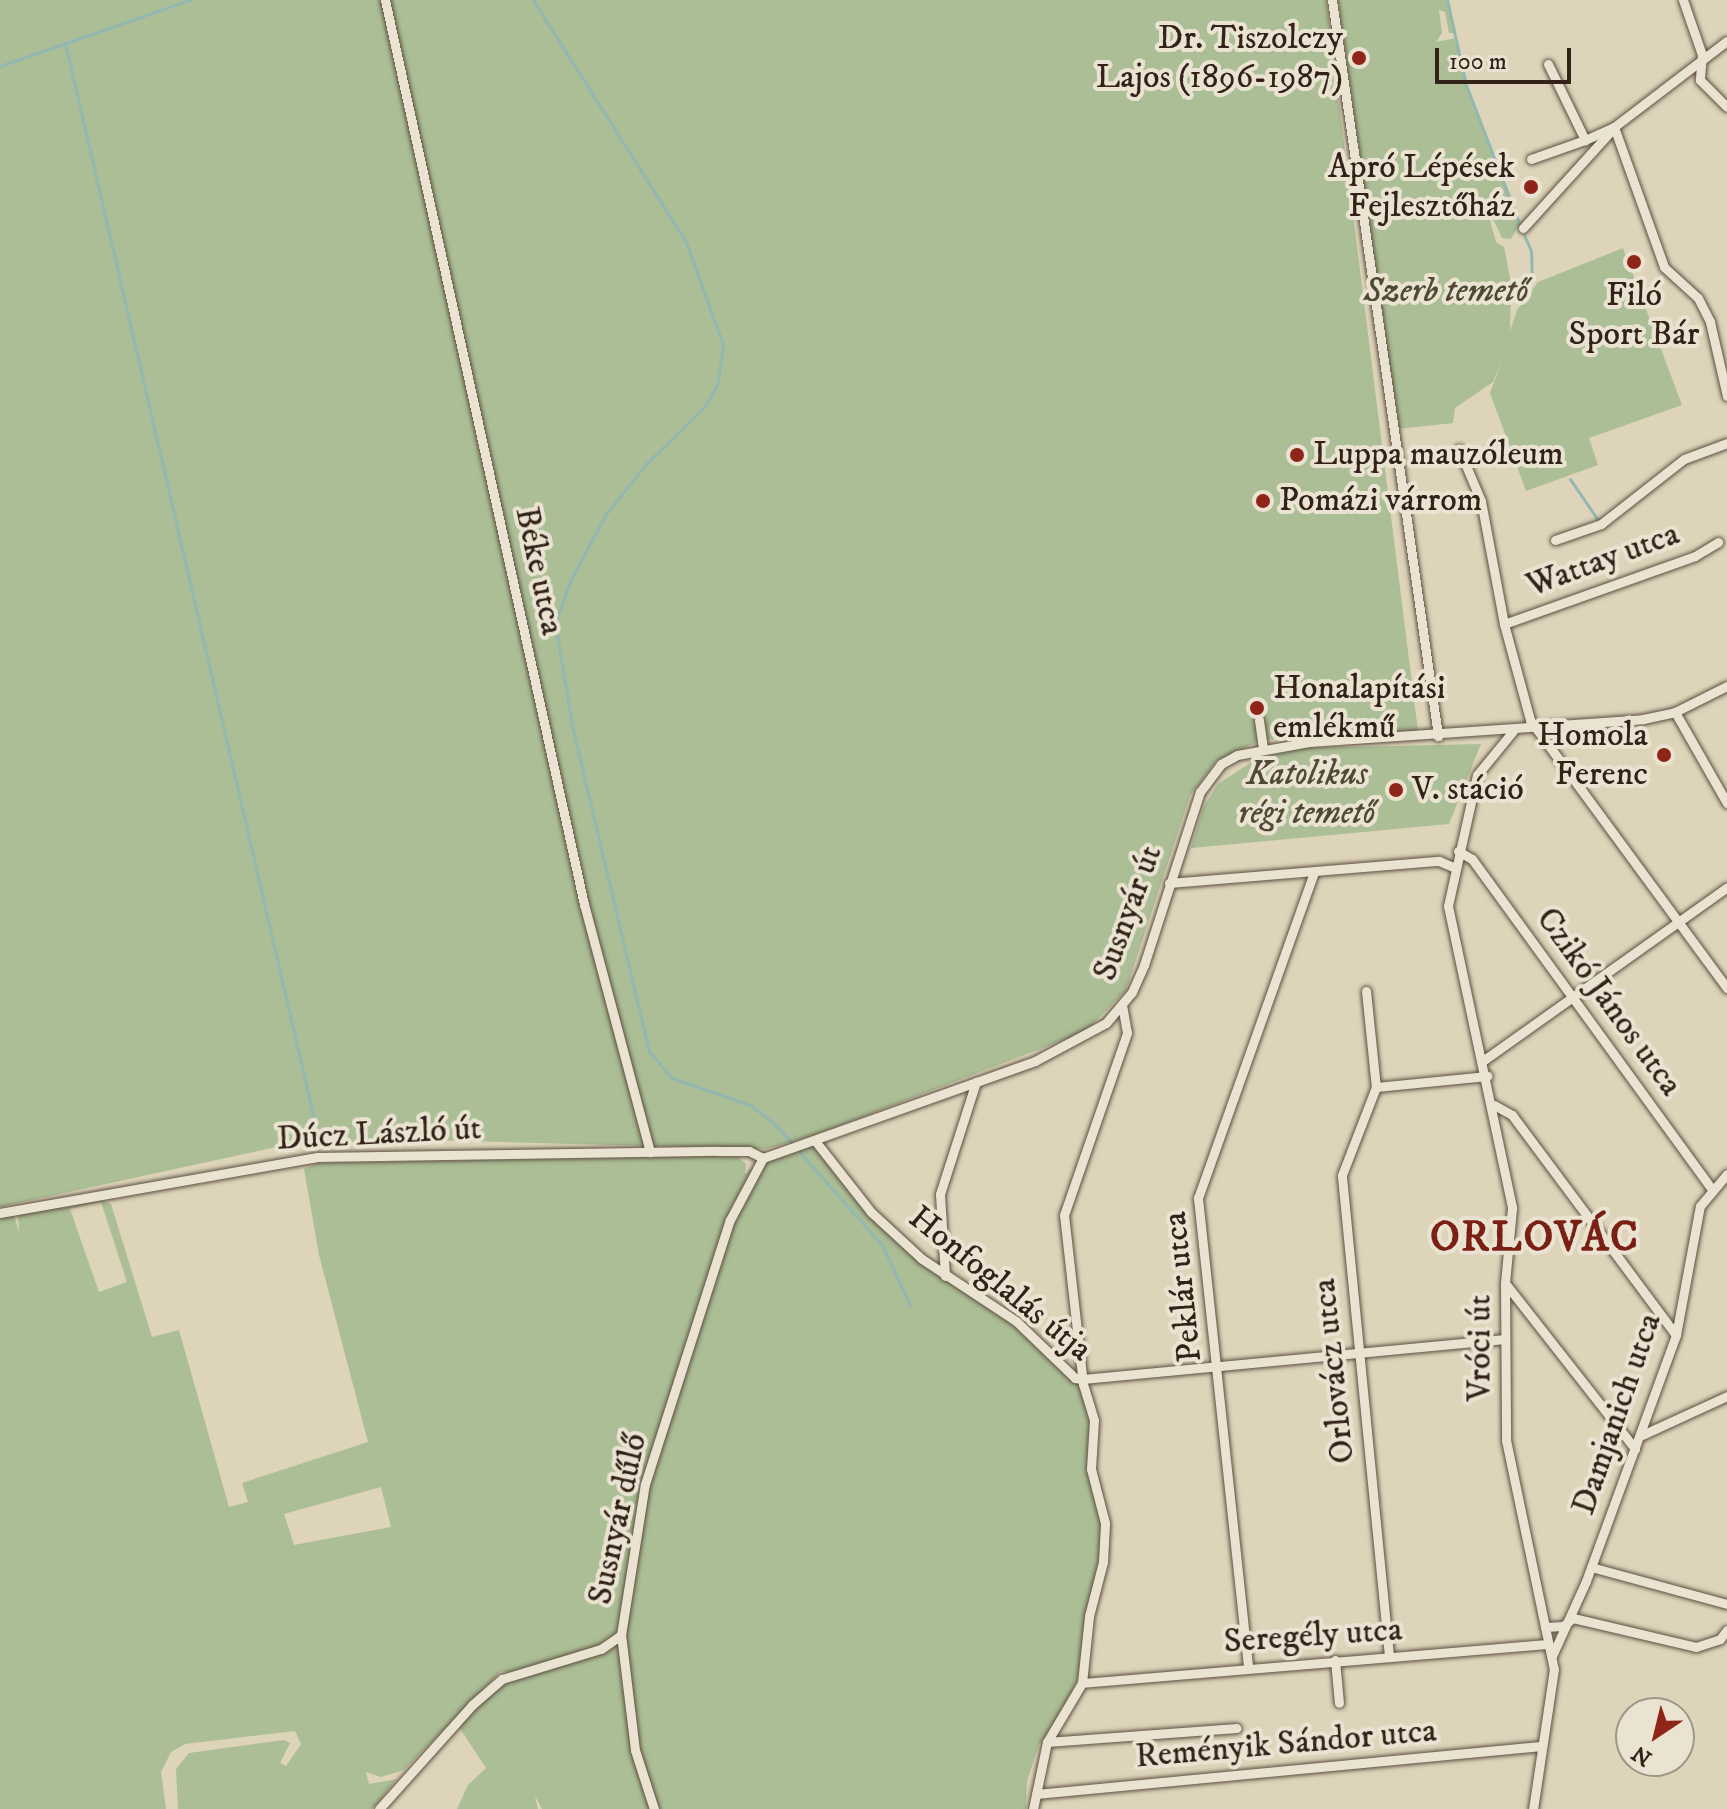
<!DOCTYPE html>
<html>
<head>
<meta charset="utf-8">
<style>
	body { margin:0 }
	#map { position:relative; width:1727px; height:1809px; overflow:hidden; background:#ded4ba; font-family:"IM FELL DW Pica",serif }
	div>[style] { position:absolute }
	.green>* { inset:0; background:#abbe95 }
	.stream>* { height:3px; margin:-1.5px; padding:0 1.5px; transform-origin:1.5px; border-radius:1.5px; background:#93b8b2 }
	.roads { filter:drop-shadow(0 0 2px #5d4e40) drop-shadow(0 0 2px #5d4e40) }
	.minor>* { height:9px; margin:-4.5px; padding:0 4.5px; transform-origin:4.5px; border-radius:4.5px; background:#eae3d2 }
	.dots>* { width:22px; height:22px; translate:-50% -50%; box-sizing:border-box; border:4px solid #eae3d2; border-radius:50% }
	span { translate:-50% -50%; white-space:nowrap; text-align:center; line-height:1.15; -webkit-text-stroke:8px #eae3d2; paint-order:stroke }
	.poi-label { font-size:34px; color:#322217 }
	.right { translate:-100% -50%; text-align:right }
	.left { translate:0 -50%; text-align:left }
	.park-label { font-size:34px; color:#504936; font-style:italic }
	.street-label { font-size:34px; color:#322217 }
	.district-label { font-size:42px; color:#7a1f14; font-weight:700; letter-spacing:2px }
	.north { position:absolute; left:1615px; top:1697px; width:80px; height:80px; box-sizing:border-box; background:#eae3d2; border:2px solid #a09687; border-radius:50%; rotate:215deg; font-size:22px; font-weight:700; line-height:32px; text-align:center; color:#322217 }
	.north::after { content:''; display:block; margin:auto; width:28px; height:36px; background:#8f2418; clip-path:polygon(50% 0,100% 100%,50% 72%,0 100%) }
	.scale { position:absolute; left:1435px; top:48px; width:136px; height:36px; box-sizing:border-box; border:4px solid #322217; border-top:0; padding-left:10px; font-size:24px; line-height:28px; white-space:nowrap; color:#322217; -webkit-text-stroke:6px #eae3d2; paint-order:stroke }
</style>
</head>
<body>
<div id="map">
	<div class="green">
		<i style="clip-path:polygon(0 0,1326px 0,1418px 731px,1262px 740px,1216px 761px,1190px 796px,1126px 990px,1085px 1032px,812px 1136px,766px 1149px,427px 1140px,290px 1144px,0 1207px)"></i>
		<i style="clip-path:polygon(1338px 0,1449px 0,1456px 33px,1449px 33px,1445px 12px,1439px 10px,1442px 33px,1436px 42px,1457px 38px,1467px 86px,1520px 223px,1511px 239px,1502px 238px,1485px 202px,1496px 242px,1504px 247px,1511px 283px,1510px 331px,1517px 310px,1538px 282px,1623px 248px,1682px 405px,1589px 438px,1598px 465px,1526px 491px,1490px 393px,1502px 361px,1493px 382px,1455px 408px,1453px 423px,1398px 429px)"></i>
		<i style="clip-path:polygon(1481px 744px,1449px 824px,1191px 848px,1204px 806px,1218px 784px,1258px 758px,1305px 748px)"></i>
		<i style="clip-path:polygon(evenodd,813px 1138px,871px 1212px,922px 1259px,997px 1307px,1082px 1379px,1094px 1420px,1091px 1469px,1105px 1523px,1078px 1677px,1066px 1708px,1039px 1745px,1027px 1781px,1026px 1809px,542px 1809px,535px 1796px,538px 1809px,457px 1809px,468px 1785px,486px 1768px,457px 1724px,490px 1689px,517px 1673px,501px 1671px,404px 1770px,381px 1777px,366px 1772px,369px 1784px,397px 1779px,372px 1809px,178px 1809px,176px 1769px,189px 1753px,284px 1740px,290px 1743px,280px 1763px,286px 1766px,301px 1744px,295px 1731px,185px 1744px,171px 1752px,161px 1772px,166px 1809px,0 1809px,0 1218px,14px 1215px,19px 1232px,18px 1215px,98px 1200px,111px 1204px,152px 1337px,179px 1330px,229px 1507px,248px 1502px,242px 1483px,368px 1442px,319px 1255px,304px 1169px,318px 1163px,700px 1156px,738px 1157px,746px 1164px,745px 1174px,770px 1153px,813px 1138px,101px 1202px,127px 1282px,99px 1292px,70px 1209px,101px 1202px,813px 1138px,381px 1487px,391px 1527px,294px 1545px,284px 1514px,381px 1487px)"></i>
	</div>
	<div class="stream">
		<i style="left:533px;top:0;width:286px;rotate:57.7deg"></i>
		<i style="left:686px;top:242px;width:109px;rotate:70.2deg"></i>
		<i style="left:723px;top:345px;width:37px;rotate:98deg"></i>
		<i style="left:718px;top:382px;width:27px;rotate:118deg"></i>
		<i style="left:705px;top:406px;width:84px;rotate:135.5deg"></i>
		<i style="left:645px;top:465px;width:63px;rotate:128.5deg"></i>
		<i style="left:606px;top:514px;width:74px;rotate:118.3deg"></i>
		<i style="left:571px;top:579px;width:47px;rotate:110deg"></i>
		<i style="left:555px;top:623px;width:109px;rotate:80.5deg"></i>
		<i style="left:573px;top:730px;width:330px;rotate:76.7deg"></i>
		<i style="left:649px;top:1051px;width:35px;rotate:50deg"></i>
		<i style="left:672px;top:1078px;width:83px;rotate:19.1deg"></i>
		<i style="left:750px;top:1105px;width:30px;rotate:37deg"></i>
		<i style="left:774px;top:1123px;width:163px;rotate:48.5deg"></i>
		<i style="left:882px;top:1245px;width:66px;rotate:65deg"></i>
		<i style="left:1447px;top:0;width:87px;rotate:77.4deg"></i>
		<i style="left:1466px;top:85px;width:150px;rotate:68.9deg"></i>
		<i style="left:65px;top:43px;width:1104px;rotate:76.97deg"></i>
		<i style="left:0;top:66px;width:201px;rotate:-19.2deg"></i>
		<i style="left:1524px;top:235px;width:17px;rotate:66deg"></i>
		<i style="left:1531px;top:251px;width:31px;rotate:88deg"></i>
		<i style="left:1570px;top:479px;width:50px;rotate:55.7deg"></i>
	</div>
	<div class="roads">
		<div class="minor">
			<i style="left:385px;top:0;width:926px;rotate:77.59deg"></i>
			<i style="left:584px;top:904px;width:257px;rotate:75.1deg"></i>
			<i style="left:1332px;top:0;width:744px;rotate:81.8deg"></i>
			<i style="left:1683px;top:0;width:58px;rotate:70.9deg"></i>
			<i style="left:1702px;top:55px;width:25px;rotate:95deg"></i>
			<i style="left:1700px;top:80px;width:38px;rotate:45deg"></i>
			<i style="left:1548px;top:64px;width:85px;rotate:64deg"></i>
			<i style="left:1585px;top:140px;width:32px;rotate:-24deg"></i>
			<i style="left:1614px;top:127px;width:142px;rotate:-37.3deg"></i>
			<i style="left:1614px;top:127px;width:149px;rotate:70.3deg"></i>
			<i style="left:1664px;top:267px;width:46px;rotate:42.4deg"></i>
			<i style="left:1698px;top:298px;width:27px;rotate:63deg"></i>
			<i style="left:1710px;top:322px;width:76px;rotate:77.1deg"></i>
			<i style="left:1531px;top:159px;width:57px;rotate:-19.4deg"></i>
			<i style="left:1523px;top:228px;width:132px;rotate:-47.8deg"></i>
			<i style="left:1459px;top:449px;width:56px;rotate:67.1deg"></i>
			<i style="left:1481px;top:501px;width:125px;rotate:79.4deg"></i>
			<i style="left:1504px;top:624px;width:99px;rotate:74.8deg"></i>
			<i style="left:1530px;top:720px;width:333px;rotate:53.7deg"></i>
			<i style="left:1555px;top:540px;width:49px;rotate:-19.2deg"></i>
			<i style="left:1601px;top:524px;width:105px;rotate:-38.1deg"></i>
			<i style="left:1684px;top:459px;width:46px;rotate:-20.4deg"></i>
			<i style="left:1504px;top:624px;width:203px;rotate:-19.6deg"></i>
			<i style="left:1695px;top:556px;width:27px;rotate:-31deg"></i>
			<i style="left:1675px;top:712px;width:105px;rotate:60.3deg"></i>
			<i style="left:1259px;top:720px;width:29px;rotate:82deg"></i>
			<i style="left:1513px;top:731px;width:57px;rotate:129.3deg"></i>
			<i style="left:1477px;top:775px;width:134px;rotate:102.5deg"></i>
			<i style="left:1448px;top:906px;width:309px;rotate:78deg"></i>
			<i style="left:1512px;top:1208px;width:75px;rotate:95.3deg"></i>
			<i style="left:1505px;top:1283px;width:157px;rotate:89.6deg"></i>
			<i style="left:1506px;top:1440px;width:234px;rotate:78.2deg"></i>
			<i style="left:1554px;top:1669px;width:142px;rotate:98.5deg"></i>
			<i style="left:1458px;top:851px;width:16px;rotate:30deg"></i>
			<i style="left:1472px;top:859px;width:408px;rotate:54deg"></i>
			<i style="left:1169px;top:883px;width:271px;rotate:-4.7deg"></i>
			<i style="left:1439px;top:861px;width:15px;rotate:23deg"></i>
			<i style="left:1366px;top:991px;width:97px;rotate:84.1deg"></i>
			<i style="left:1484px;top:1060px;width:298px;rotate:-35.4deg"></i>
			<i style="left:1494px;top:1105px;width:21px;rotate:29deg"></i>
			<i style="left:1512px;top:1115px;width:274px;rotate:53.3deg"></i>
			<i style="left:816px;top:1142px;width:89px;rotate:51.8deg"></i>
			<i style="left:871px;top:1212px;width:69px;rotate:42.7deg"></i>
			<i style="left:922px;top:1259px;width:113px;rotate:33.4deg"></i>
			<i style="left:1016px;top:1321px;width:82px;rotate:44deg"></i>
			<i style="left:1075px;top:1378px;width:7px;rotate:8deg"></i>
			<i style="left:763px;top:1158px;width:289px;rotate:-19.6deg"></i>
			<i style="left:1035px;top:1061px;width:81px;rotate:-28.2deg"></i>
			<i style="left:1106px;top:1023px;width:40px;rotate:-50deg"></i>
			<i style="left:1132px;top:992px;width:30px;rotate:-66deg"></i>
			<i style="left:1144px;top:965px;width:182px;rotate:-72.1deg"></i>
			<i style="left:1200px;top:792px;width:35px;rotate:-53deg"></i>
			<i style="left:1221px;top:764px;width:18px;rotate:-29deg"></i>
			<i style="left:1237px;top:755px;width:73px;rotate:-10.2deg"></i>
			<i style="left:1309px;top:742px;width:335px;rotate:-3.9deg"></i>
			<i style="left:1643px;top:719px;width:33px;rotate:-12deg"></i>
			<i style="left:1675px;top:712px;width:58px;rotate:-26.6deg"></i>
			<i style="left:0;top:1213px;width:322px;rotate:-10deg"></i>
			<i style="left:317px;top:1157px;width:401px;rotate:-0.9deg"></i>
			<i style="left:718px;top:1151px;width:31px"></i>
			<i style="left:749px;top:1151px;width:16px;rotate:27deg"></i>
			<i style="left:945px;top:1276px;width:82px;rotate:-93.5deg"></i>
			<i style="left:940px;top:1194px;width:118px;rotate:-72.2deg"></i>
			<i style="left:1505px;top:1283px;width:211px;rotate:51.9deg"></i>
			<i style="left:1082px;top:1379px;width:423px;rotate:-5.4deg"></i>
			<i style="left:1642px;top:1435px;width:94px;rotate:-24.6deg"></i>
			<i style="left:1591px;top:1567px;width:141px;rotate:15.2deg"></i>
			<i style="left:1545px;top:1627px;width:18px;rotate:-3deg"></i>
			<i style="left:1563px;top:1626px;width:13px;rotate:-39deg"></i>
			<i style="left:1573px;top:1618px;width:126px;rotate:13.3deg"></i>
			<i style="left:1696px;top:1647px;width:25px;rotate:-18deg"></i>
			<i style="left:1720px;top:1639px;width:11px;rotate:-52deg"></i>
			<i style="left:1389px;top:1656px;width:483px;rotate:-95.6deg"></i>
			<i style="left:1342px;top:1175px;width:94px;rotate:-68.9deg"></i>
			<i style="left:1376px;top:1087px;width:112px;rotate:-5.7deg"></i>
			<i style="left:1552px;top:1656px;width:82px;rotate:-65.6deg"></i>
			<i style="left:1586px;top:1581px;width:262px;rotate:-69.9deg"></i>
			<i style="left:1676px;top:1335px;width:131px;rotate:-79.5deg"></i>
			<i style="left:1700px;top:1206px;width:42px;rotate:-49.8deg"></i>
			<i style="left:1335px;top:1660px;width:43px;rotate:84.7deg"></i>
			<i style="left:1248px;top:1666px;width:471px;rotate:-96.1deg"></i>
			<i style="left:1198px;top:1198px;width:345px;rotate:-70.4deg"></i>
			<i style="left:1082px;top:1683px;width:468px;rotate:-4.8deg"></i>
			<i style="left:1047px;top:1742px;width:190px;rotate:-4.2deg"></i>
			<i style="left:1036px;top:1794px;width:507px;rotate:-5.43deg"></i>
			<i style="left:379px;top:1809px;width:140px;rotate:-48.2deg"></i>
			<i style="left:472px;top:1705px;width:40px;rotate:-41deg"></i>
			<i style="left:502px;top:1679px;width:103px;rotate:-16.9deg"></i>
			<i style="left:601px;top:1649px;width:24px;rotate:-35deg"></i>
			<i style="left:654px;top:1809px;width:62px;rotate:-107.9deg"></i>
			<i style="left:635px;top:1750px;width:116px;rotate:-96.9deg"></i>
			<i style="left:621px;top:1635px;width:153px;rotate:-81deg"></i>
			<i style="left:645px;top:1484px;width:277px;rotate:-72.2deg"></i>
			<i style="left:730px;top:1220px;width:70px;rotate:-62deg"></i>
			<i style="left:1033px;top:1809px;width:68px;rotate:-78.2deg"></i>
			<i style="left:1047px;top:1742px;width:69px;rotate:-59.3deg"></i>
			<i style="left:1082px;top:1683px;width:67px;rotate:-84deg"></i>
			<i style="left:1089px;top:1616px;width:56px;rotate:-75.5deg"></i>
			<i style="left:1103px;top:1562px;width:39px;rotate:-87deg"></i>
			<i style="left:1105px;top:1523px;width:56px;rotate:-104.5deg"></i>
			<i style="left:1091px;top:1469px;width:49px;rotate:-86.5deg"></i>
			<i style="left:1094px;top:1420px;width:38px;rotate:-107deg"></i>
			<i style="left:1083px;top:1384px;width:170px;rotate:-96.4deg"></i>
			<i style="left:1064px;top:1215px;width:193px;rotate:-70.9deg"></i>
			<i style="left:1127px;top:1033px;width:27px;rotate:-100deg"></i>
		</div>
	</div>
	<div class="dots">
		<i style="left:1359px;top:58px;background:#8f2418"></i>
		<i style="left:1531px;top:187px;background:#8f2418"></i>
		<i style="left:1634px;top:262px;background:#8f2418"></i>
		<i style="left:1297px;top:455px;background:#8f2418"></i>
		<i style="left:1263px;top:501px;background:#8f2418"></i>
		<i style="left:1257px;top:708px;background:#8f2418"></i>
		<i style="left:1664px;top:755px;background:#8f2418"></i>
		<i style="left:1396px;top:790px;background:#8f2418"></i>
	</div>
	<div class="poi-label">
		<span class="right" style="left:1343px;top:58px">Dr. Tiszolczy<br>Lajos (1896-1987)</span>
		<span class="right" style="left:1515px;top:187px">Apró Lépések<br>Fejlesztőház</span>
		<span style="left:1634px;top:315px">Filó<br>Sport Bár</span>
		<span class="left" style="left:1313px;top:455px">Luppa mauzóleum</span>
		<span class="left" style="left:1279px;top:501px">Pomázi várrom</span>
		<span class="left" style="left:1273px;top:708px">Honalapítási<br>emlékmű</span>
		<span class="right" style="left:1648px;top:755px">Homola<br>Ferenc</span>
		<span class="left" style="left:1412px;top:790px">V. stáció</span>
	</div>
	<div class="park-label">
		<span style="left:1446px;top:292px">Szerb temető</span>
		<span style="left:1307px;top:794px">Katolikus<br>régi temető</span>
	</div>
	<div class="street-label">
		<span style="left:1603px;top:560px;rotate:-20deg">Wattay utca</span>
		<span style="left:539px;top:571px;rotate:78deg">Béke utca</span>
		<span style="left:1128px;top:913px;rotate:-70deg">Susnyár út</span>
		<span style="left:1609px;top:1002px;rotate:54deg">Czikó János utca</span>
		<span style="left:379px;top:1134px;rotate:-3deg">Dúcz László út</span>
		<span style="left:1000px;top:1284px;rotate:39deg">Honfoglalás útja</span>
		<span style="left:1183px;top:1287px;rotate:-96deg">Peklár utca</span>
		<span style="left:1480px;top:1348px;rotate:-90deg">Vróci út</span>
		<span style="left:1334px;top:1371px;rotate:-96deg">Orlovácz utca</span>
		<span style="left:1617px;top:1414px;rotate:-71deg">Damjanich utca</span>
		<span style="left:618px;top:1519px;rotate:-78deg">Susnyár dűlő</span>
		<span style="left:1313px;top:1636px;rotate:-4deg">Seregély utca</span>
		<span style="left:1286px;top:1744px;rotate:-5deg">Reményik Sándor utca</span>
	</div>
	<div class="district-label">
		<span style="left:1535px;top:1238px">ORLOVÁC</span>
	</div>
	<div class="north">N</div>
	<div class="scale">100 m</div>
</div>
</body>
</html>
